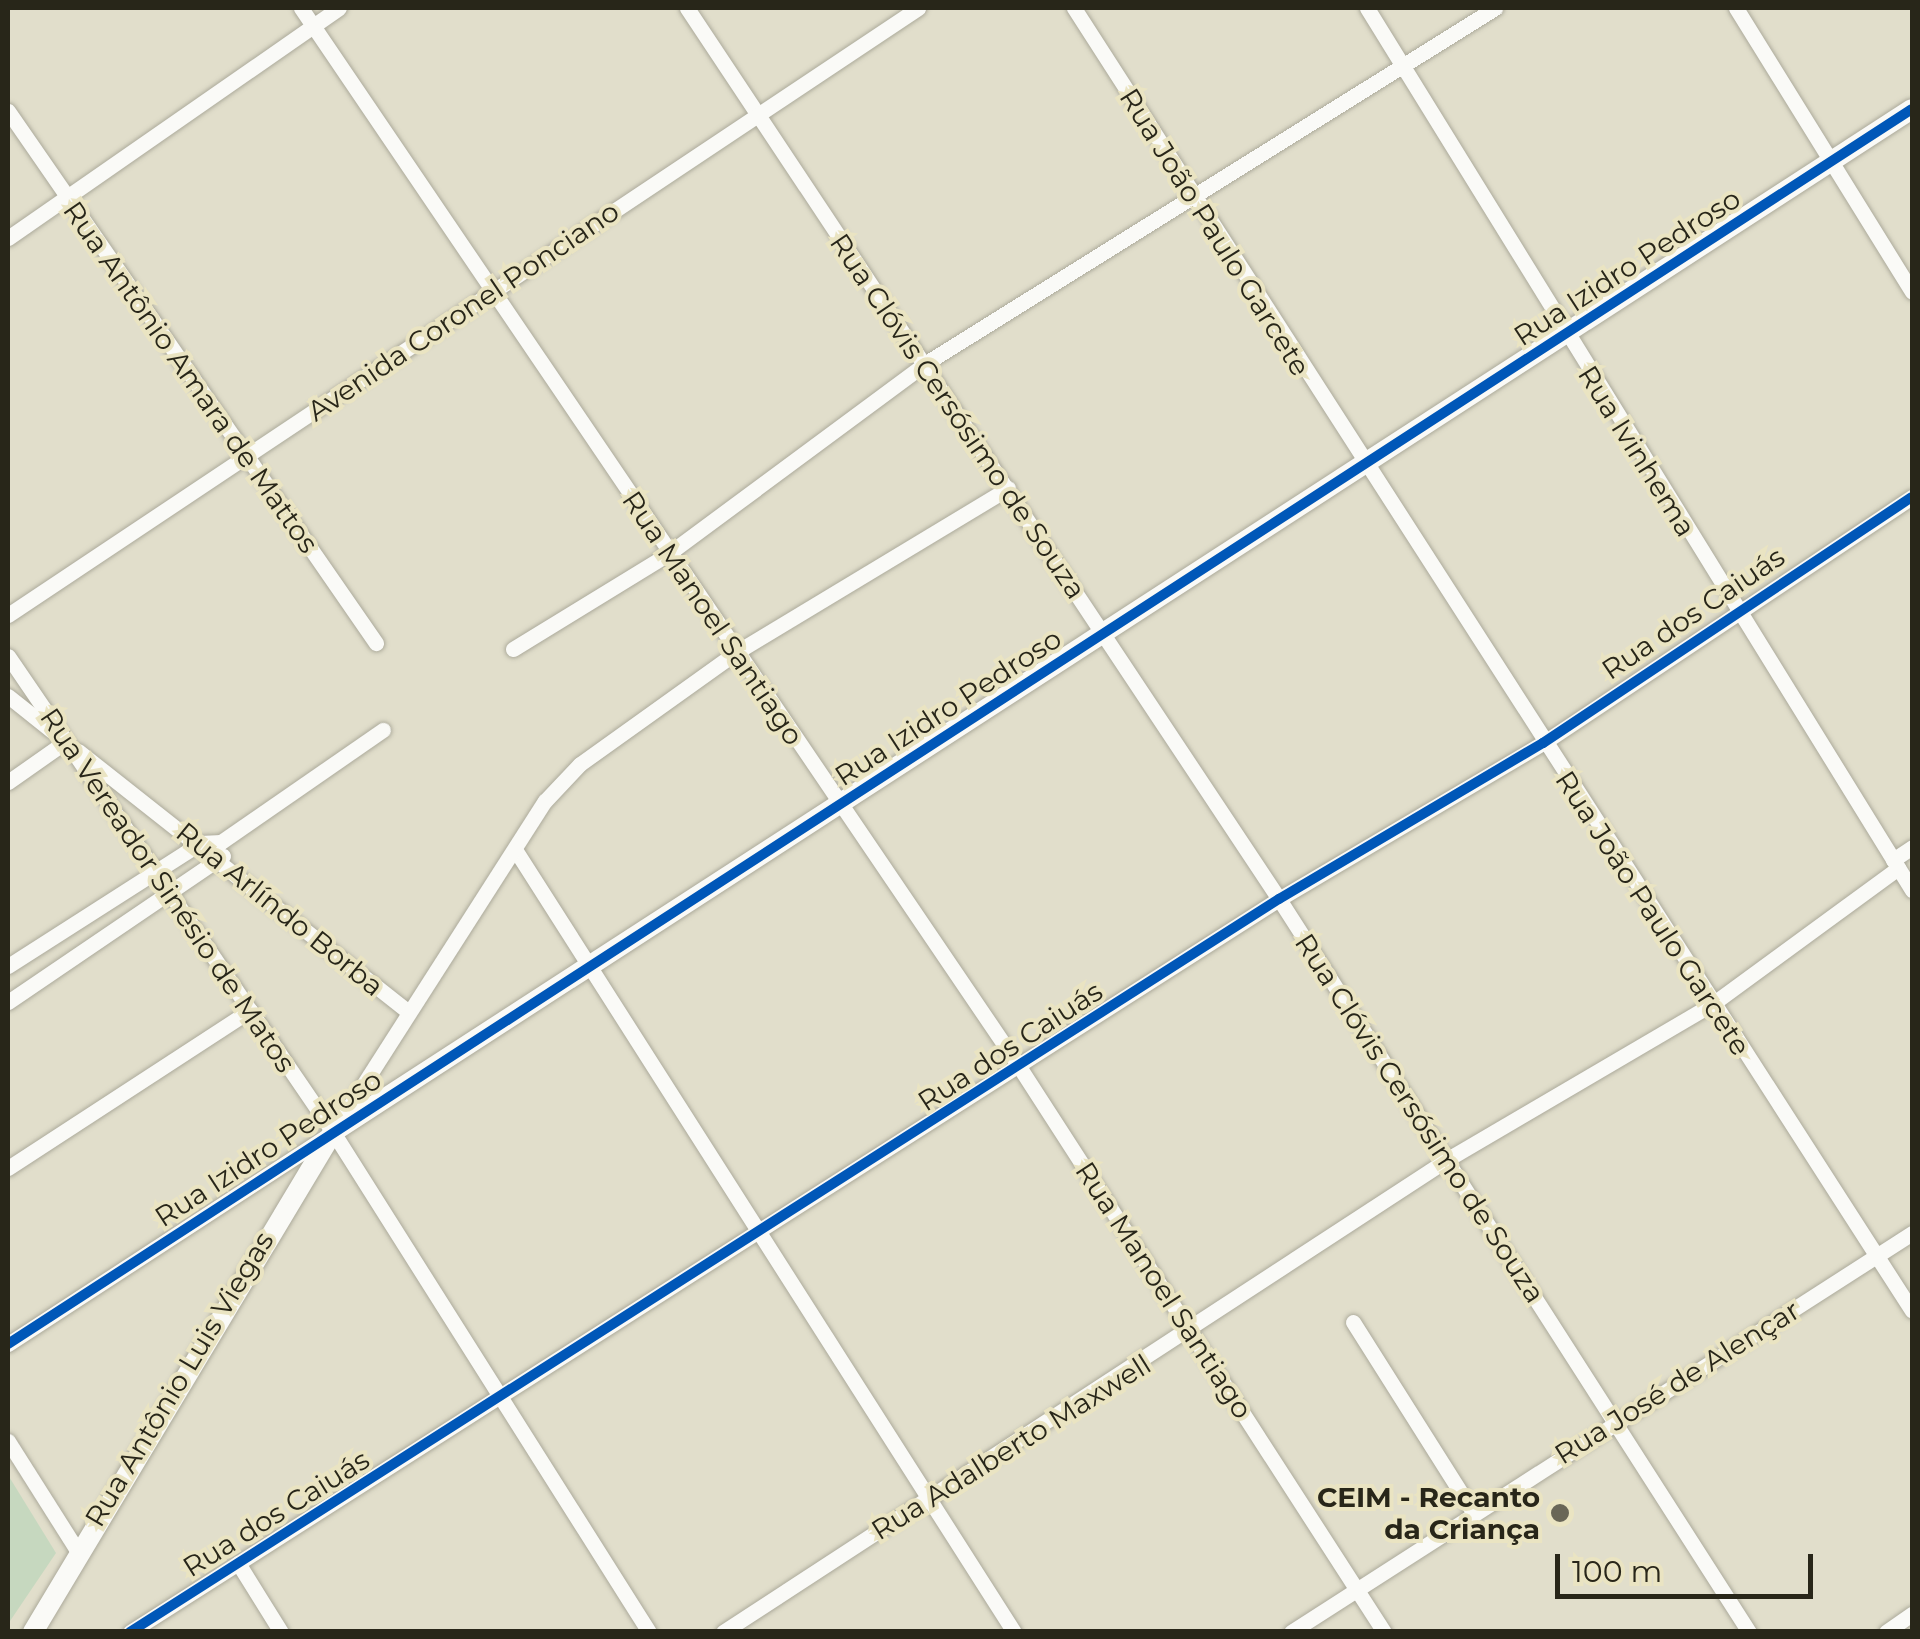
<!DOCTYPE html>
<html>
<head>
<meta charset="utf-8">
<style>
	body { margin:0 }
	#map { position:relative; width:1920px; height:1639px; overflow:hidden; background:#e1decb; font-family:Montserrat,sans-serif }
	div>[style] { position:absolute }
	.green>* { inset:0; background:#c6d8bf }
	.roads { filter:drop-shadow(0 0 2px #acaa9b) drop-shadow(0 0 2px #acaa9b) }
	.minor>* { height:15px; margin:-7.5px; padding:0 7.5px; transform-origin:7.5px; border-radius:7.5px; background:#fafaf7 }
	.tertiary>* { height:20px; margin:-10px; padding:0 10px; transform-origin:10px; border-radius:10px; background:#fafaf7 }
	.cycleway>* { height:10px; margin:-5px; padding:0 5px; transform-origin:5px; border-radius:5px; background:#0057b8 }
	.dots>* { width:28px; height:28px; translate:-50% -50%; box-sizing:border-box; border:5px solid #eae4c2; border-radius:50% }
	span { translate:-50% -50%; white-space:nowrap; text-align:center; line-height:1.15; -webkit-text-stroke:8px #eae4c2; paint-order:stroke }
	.street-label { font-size:28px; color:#282619 }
	.poi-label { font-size:28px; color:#282619; font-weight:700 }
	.right { translate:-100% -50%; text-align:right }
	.frame { position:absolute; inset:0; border:10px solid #282619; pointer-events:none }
	.scale { position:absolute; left:1555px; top:1554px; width:258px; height:45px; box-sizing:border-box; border:5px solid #282619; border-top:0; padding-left:12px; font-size:30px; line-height:35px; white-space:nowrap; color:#282619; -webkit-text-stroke:8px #eae4c2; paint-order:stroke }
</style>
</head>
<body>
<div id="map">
	<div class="green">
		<i style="clip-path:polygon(8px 1475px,56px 1553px,8px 1624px)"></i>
	</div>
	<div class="roads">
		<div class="minor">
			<i style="left:301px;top:8px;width:1281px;rotate:55.85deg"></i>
			<i style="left:1020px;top:1068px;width:671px;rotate:57.16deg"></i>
			<i style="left:687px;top:8px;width:1070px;rotate:56.4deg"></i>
			<i style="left:1279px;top:899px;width:871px;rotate:57.33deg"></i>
			<i style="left:1074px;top:8px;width:1549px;rotate:57.25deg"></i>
			<i style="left:1367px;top:8px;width:1037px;rotate:58.29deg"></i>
			<i style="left:1736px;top:8px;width:334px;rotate:58.2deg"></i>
			<i style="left:8px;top:111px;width:647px;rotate:55.33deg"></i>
			<i style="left:8px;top:238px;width:403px;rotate:-34.8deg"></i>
			<i style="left:8px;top:615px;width:1094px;rotate:-33.7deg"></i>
			<i style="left:513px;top:649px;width:182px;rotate:-31.5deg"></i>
			<i style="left:668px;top:554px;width:321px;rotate:-36.5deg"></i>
			<i style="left:926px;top:363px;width:671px;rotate:-31.96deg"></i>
			<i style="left:8px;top:656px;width:576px;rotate:55.68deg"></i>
			<i style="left:333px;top:1132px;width:591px;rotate:57.71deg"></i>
			<i style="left:8px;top:696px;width:56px;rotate:38.5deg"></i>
			<i style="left:78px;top:751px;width:421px;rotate:38.3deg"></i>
			<i style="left:8px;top:782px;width:70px;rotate:-35.1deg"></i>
			<i style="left:516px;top:851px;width:926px;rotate:57.48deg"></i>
			<i style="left:1893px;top:860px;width:23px;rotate:-34deg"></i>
			<i style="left:8px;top:966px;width:228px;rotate:-32.6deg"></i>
			<i style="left:200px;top:843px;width:21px;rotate:-3deg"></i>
			<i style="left:221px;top:842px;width:197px;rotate:-34.7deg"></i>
			<i style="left:8px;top:1002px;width:260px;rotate:-34.2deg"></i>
			<i style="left:8px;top:1168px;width:289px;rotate:-33.1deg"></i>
			<i style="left:1353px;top:1322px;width:225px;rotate:57.7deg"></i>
			<i style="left:8px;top:1344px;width:388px;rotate:-33.1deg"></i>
			<i style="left:333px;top:1132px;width:393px;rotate:-57.4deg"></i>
			<i style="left:545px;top:801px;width:51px;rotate:-46.6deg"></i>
			<i style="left:580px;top:764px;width:191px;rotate:-35.6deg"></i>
			<i style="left:735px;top:653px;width:319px;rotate:-31.1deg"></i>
			<i style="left:8px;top:1441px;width:129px;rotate:57.7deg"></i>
			<i style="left:238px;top:1563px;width:81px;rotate:58.1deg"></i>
			<i style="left:130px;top:1632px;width:1363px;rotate:-32.54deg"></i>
			<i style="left:1279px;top:899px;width:307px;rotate:-30.6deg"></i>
			<i style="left:1543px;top:743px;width:443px;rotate:-33.7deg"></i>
			<i style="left:723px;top:1632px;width:866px;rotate:-33.12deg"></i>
			<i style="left:1448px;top:1159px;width:305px;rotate:-30.4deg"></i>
			<i style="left:1711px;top:1005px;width:232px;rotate:-36.2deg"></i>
			<i style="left:1291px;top:1632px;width:738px;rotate:-32.72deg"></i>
			<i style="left:1886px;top:1632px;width:32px;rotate:-35deg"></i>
		</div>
		<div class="tertiary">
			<i style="left:33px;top:1632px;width:583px;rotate:-59.04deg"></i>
			<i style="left:333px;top:1132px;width:1881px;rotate:-32.94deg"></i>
		</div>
	</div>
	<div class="cycleway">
		<i style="left:8px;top:1344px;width:2269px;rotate:-32.97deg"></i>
		<i style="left:130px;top:1632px;width:1363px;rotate:-32.54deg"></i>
		<i style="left:1279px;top:899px;width:307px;rotate:-30.6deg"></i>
		<i style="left:1543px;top:743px;width:443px;rotate:-33.7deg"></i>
	</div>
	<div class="dots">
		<i style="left:1560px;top:1513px;background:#696657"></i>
	</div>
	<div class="street-label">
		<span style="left:1215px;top:232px;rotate:58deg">Rua João Paulo Garcete</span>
		<span style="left:1627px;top:267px;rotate:-33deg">Rua Izidro Pedroso</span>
		<span style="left:463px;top:311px;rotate:-34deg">Avenida Coronel Ponciano</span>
		<span style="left:191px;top:377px;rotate:55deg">Rua Antônio Amara de Mattos</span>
		<span style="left:958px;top:416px;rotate:56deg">Rua Clóvis Cersósimo de Souza</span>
		<span style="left:1637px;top:451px;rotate:58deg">Rua Ivinhema</span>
		<span style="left:1693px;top:613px;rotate:-34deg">Rua dos Caiuás</span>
		<span style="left:713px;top:618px;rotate:56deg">Rua Manoel Santiago</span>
		<span style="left:948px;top:707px;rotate:-33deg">Rua Izidro Pedroso</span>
		<span style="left:168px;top:890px;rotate:56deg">Rua Vereador Sinésio de Matos</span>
		<span style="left:280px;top:909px;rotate:39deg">Rua Arlíndo Borba</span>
		<span style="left:1653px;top:913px;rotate:57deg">Rua João Paulo Garcete</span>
		<span style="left:1010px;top:1046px;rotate:-33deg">Rua dos Caiuás</span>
		<span style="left:1420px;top:1118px;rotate:57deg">Rua Clóvis Cersósimo de Souza</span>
		<span style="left:268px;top:1148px;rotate:-33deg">Rua Izidro Pedroso</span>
		<span style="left:1164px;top:1290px;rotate:57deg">Rua Manoel Santiago</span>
		<span style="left:179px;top:1379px;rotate:-59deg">Rua Antônio Luis Viegas</span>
		<span style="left:1677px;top:1382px;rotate:-32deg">Rua José de Alençar</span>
		<span style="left:1011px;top:1447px;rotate:-32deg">Rua Adalberto Maxwell</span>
		<span style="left:276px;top:1513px;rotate:-32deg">Rua dos Caiuás</span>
	</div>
	<div class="poi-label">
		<span class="right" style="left:1540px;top:1513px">CEIM - Recanto<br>da Criança</span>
	</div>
	<div class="frame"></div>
	<div class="scale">100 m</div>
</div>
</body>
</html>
